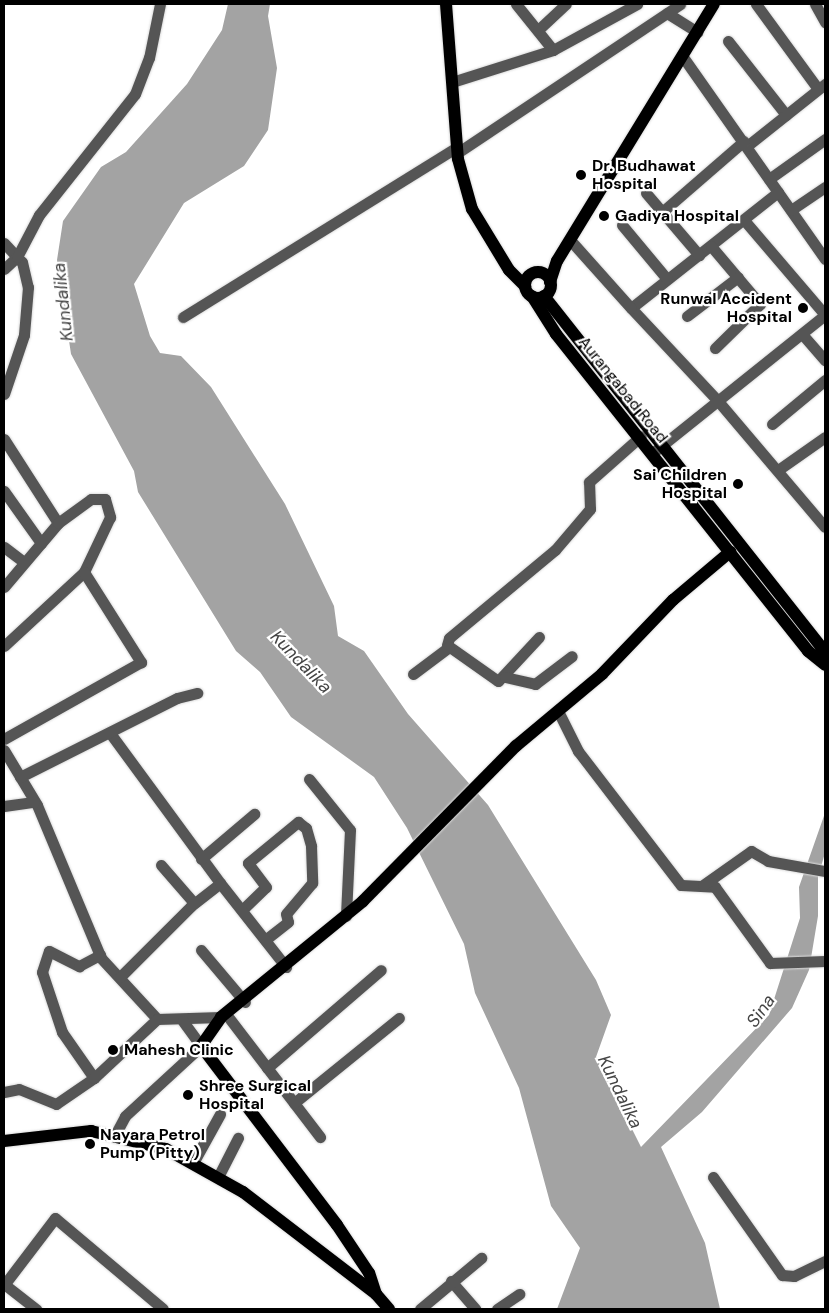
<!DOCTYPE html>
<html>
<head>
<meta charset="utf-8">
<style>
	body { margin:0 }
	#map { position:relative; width:829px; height:1313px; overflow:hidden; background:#fff; font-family:"DM Sans",sans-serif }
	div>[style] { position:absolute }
	.water>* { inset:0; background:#a3a3a3 }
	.roads { filter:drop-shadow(0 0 1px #dbdbdb) drop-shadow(0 0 1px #dbdbdb) }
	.minor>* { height:11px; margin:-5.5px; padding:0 5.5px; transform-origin:5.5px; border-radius:5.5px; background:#555 }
	.major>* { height:12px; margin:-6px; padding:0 6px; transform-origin:6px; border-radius:6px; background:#000 }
	.major>.ring { margin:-6px; padding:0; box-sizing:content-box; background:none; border:12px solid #000; border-radius:50% }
	.dots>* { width:14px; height:14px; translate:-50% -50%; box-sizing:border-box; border:2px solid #fff; border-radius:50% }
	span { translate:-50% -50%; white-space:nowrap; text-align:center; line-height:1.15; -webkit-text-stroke:4.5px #fff; paint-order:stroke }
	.poi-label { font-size:16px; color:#000; font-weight:700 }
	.left { translate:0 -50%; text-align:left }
	.right { translate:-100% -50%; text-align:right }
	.street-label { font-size:16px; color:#000 }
	.water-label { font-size:18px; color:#444; font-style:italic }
	.frame { position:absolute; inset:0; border:5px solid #000; pointer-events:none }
</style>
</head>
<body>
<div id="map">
	<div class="water">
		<i style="clip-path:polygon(228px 4px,270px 4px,268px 16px,277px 68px,268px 130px,244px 166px,184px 203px,134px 284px,150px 336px,160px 353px,181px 356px,211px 387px,285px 504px,334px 606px,338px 636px,364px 651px,408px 714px,488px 805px,596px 980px,611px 1015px,596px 1057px,641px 1147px,769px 1015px,800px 918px,799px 887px,825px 813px,825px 853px,818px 877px,818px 916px,809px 970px,792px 1008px,702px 1112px,661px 1147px,705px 1243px,720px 1309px,557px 1309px,580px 1248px,551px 1206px,519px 1088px,475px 993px,464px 944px,407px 828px,374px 777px,291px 717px,260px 672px,236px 651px,138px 492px,134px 471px,71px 354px,57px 260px,63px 221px,101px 167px,126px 152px,187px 84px,222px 30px)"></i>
	</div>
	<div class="roads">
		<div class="minor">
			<i style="left:516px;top:4px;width:59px;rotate:51.2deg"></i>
			<i style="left:756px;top:4px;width:105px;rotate:53.9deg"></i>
			<i style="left:815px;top:4px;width:21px;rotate:61deg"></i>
			<i style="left:667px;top:13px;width:36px;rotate:32deg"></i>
			<i style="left:538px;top:30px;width:38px;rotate:-43deg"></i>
			<i style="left:728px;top:41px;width:94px;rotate:51.9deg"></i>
			<i style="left:683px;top:57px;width:247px;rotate:54.9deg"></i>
			<i style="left:452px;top:82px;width:106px;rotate:-17.6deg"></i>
			<i style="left:553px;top:50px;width:96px;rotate:-28.7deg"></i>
			<i style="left:747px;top:146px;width:100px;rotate:-38.5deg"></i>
			<i style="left:457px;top:153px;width:268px;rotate:-33.7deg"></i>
			<i style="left:769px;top:179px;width:69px;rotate:-35.5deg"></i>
			<i style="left:778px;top:192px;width:187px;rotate:141.7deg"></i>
			<i style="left:631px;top:308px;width:127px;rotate:46.9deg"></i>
			<i style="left:718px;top:401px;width:165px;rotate:49.7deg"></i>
			<i style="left:646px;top:193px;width:82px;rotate:49.5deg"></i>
			<i style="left:791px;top:210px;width:41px;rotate:-34.1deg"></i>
			<i style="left:662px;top:212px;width:108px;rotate:-40.9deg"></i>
			<i style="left:744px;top:220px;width:125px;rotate:49.5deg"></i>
			<i style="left:622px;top:225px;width:70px;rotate:50.2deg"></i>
			<i style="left:571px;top:241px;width:90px;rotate:48.2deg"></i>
			<i style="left:4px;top:243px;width:26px;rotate:47deg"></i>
			<i style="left:22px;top:262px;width:26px;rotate:77deg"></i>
			<i style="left:28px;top:287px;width:48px;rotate:94.8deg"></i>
			<i style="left:24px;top:335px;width:62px;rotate:108.7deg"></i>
			<i style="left:711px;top:246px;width:76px;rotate:49.8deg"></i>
			<i style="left:760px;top:304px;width:63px;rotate:135.6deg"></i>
			<i style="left:4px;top:269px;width:18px;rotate:-43deg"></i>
			<i style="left:17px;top:257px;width:47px;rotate:-62.4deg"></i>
			<i style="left:39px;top:215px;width:154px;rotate:-51.6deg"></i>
			<i style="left:135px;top:94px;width:39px;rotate:-69deg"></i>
			<i style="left:149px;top:58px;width:55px;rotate:-78.5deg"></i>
			<i style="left:687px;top:316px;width:64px;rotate:-37.4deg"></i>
			<i style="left:183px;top:317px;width:321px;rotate:-31.8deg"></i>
			<i style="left:802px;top:334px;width:35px;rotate:49deg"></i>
			<i style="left:772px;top:424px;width:69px;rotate:-39.7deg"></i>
			<i style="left:4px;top:439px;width:100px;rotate:57.3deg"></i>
			<i style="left:655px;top:451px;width:218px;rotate:-38.7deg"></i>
			<i style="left:778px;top:470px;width:57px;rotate:-35.1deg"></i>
			<i style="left:4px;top:491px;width:64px;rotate:54.6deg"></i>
			<i style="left:4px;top:547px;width:25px;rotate:37deg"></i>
			<i style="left:4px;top:587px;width:84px;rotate:-49.8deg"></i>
			<i style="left:58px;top:523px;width:41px;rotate:-36deg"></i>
			<i style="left:91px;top:499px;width:14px"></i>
			<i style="left:105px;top:499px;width:19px;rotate:74deg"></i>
			<i style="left:110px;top:517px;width:61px;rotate:115.3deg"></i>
			<i style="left:539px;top:637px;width:60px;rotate:133deg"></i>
			<i style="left:498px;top:681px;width:62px;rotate:-144.8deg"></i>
			<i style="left:447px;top:645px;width:7px;rotate:-74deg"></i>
			<i style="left:449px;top:638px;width:138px;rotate:-39.7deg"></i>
			<i style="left:555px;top:550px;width:54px;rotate:-49.5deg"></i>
			<i style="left:590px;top:509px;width:27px;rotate:-92deg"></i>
			<i style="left:589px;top:482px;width:69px;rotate:-41.5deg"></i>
			<i style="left:4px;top:646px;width:109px;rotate:-42.8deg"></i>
			<i style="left:84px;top:572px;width:107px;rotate:57.7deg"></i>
			<i style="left:141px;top:662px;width:157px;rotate:150.7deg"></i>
			<i style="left:413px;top:674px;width:45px;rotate:-36.9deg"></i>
			<i style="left:505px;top:677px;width:31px;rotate:13deg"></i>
			<i style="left:535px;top:684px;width:46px;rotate:-37.1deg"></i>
			<i style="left:558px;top:711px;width:45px;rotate:63.4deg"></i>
			<i style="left:578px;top:751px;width:169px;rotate:52.5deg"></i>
			<i style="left:681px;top:885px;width:34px;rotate:3deg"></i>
			<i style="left:715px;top:887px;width:94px;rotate:54.1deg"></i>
			<i style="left:770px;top:963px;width:55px;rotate:-2.1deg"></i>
			<i style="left:110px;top:733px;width:186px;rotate:53.7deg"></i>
			<i style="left:4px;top:750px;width:64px;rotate:59deg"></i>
			<i style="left:37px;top:805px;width:166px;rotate:67.3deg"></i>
			<i style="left:101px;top:958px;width:83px;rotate:47.4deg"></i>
			<i style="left:157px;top:1019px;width:64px;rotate:-1.8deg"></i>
			<i style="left:20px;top:777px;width:176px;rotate:-26.7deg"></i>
			<i style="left:177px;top:698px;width:21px;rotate:-14deg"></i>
			<i style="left:309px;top:779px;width:65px;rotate:51.2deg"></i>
			<i style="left:350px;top:830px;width:86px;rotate:92.7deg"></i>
			<i style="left:4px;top:806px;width:30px;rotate:-8deg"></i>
			<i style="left:201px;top:859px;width:70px;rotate:-40.3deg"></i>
			<i style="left:161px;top:865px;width:50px;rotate:49deg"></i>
			<i style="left:703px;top:885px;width:59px;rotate:-35.3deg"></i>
			<i style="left:751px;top:851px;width:20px;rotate:30deg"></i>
			<i style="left:768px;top:861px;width:58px;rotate:10deg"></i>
			<i style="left:242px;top:910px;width:33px;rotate:-44deg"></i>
			<i style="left:266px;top:887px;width:30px;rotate:-127deg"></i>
			<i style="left:248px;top:863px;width:65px;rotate:-39.4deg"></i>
			<i style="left:298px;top:822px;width:10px;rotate:37deg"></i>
			<i style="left:306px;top:828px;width:19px;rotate:74deg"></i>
			<i style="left:311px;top:846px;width:37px;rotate:88deg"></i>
			<i style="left:312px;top:883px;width:40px;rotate:130deg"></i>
			<i style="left:286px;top:914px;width:8px;rotate:76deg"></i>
			<i style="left:288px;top:922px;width:29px;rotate:142deg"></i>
			<i style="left:201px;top:950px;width:68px;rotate:49.8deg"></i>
			<i style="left:120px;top:977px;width:100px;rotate:-45deg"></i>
			<i style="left:191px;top:906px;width:37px;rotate:-38deg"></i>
			<i style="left:220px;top:883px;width:107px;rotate:51.8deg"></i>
			<i style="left:226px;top:1014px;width:155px;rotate:52.6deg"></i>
			<i style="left:267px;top:1068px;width:150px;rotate:-40.7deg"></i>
			<i style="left:94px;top:1078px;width:56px;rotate:-124.8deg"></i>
			<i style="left:62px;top:1032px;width:63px;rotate:-108.4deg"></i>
			<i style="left:42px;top:972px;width:22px;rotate:-72deg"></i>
			<i style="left:49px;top:951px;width:34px;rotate:27deg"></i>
			<i style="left:79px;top:966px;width:24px;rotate:-28deg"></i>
			<i style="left:4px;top:1092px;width:15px;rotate:-11deg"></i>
			<i style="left:19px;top:1089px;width:40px;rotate:22deg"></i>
			<i style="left:56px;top:1104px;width:46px;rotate:-34.4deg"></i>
			<i style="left:94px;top:1078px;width:86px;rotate:-43.1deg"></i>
			<i style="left:294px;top:1103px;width:135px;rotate:-39deg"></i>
			<i style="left:115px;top:1135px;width:21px;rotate:-62deg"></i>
			<i style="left:125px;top:1116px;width:103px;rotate:-42.6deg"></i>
			<i style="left:201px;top:1046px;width:31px;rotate:-126deg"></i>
			<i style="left:193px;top:1163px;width:56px;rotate:-61.1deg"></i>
			<i style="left:218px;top:1177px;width:44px;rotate:-62.9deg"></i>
			<i style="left:713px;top:1177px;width:120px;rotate:54.9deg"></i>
			<i style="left:782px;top:1275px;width:12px;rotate:5deg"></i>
			<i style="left:794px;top:1276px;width:34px;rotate:-26deg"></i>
			<i style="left:451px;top:1281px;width:37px;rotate:49deg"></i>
			<i style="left:4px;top:1284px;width:41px;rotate:38deg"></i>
			<i style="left:4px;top:1285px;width:84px;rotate:-52.7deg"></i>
			<i style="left:55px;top:1218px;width:141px;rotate:40.1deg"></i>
			<i style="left:420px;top:1309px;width:80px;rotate:-39.9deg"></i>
			<i style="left:497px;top:1309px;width:27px;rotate:-34deg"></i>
		</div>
		<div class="major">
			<i style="left:446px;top:4px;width:155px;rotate:85.6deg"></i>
			<i style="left:458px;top:159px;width:52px;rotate:74.4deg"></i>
			<i style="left:472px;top:209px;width:71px;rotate:58.8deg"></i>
			<i style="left:509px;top:270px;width:23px;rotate:45deg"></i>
			<i class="ring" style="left:525px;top:272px;width:14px;height:14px"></i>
			<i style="left:550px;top:282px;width:22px;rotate:-72deg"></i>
			<i style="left:557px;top:261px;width:301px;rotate:-58.6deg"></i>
			<i style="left:532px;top:296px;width:45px;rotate:57.7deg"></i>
			<i style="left:556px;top:334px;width:405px;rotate:51.5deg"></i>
			<i style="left:808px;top:651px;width:22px;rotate:39deg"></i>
			<i style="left:544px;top:296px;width:447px;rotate:51.7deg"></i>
			<i style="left:821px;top:647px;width:17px;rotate:77deg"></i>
			<i style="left:4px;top:1141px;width:88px;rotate:-6.6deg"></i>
			<i style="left:91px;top:1131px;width:77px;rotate:13.5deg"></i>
			<i style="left:166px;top:1149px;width:88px;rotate:29.2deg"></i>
			<i style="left:243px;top:1192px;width:168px;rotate:37.5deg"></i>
			<i style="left:376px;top:1294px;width:20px;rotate:49deg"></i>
			<i style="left:376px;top:1294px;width:22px;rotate:-108deg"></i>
			<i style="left:369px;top:1273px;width:58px;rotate:-123.7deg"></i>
			<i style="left:337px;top:1225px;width:225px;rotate:-127.2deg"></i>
			<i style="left:201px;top:1046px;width:35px;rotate:-55deg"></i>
			<i style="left:221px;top:1017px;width:183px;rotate:-39.2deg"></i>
			<i style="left:363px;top:901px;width:218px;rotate:-45.4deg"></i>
			<i style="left:516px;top:746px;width:112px;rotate:-39.9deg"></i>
			<i style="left:602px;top:674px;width:103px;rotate:-46.2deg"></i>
			<i style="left:673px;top:600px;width:75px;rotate:-40.1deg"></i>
		</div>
	</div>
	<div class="dots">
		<i style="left:581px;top:175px;background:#000"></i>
		<i style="left:604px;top:216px;background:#000"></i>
		<i style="left:803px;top:308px;background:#000"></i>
		<i style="left:738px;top:484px;background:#000"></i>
		<i style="left:113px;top:1050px;background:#000"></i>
		<i style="left:188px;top:1095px;background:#000"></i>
		<i style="left:90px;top:1144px;background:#000"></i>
	</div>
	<div class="poi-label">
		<span class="left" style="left:592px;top:175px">Dr. Budhawat<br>Hospital</span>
		<span class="left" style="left:615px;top:216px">Gadiya Hospital</span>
		<span class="right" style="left:792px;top:308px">Runwal Accident<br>Hospital</span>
		<span class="right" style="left:727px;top:484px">Sai Children<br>Hospital</span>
		<span class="left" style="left:124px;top:1050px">Mahesh Clinic</span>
		<span class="left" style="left:199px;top:1095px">Shree Surgical<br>Hospital</span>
		<span class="left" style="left:100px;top:1144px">Nayara Petrol<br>Pump (Pitty)</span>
	</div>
	<div class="street-label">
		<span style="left:623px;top:390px;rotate:51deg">Aurangabad Road</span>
	</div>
	<div class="water-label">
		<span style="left:63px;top:302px;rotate:-96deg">Kundalika</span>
		<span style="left:301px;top:662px;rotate:46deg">Kundalika</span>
		<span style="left:761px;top:1011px;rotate:-55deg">Sina</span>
		<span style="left:620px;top:1092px;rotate:64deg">Kundalika</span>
	</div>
	<div class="frame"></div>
</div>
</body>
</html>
